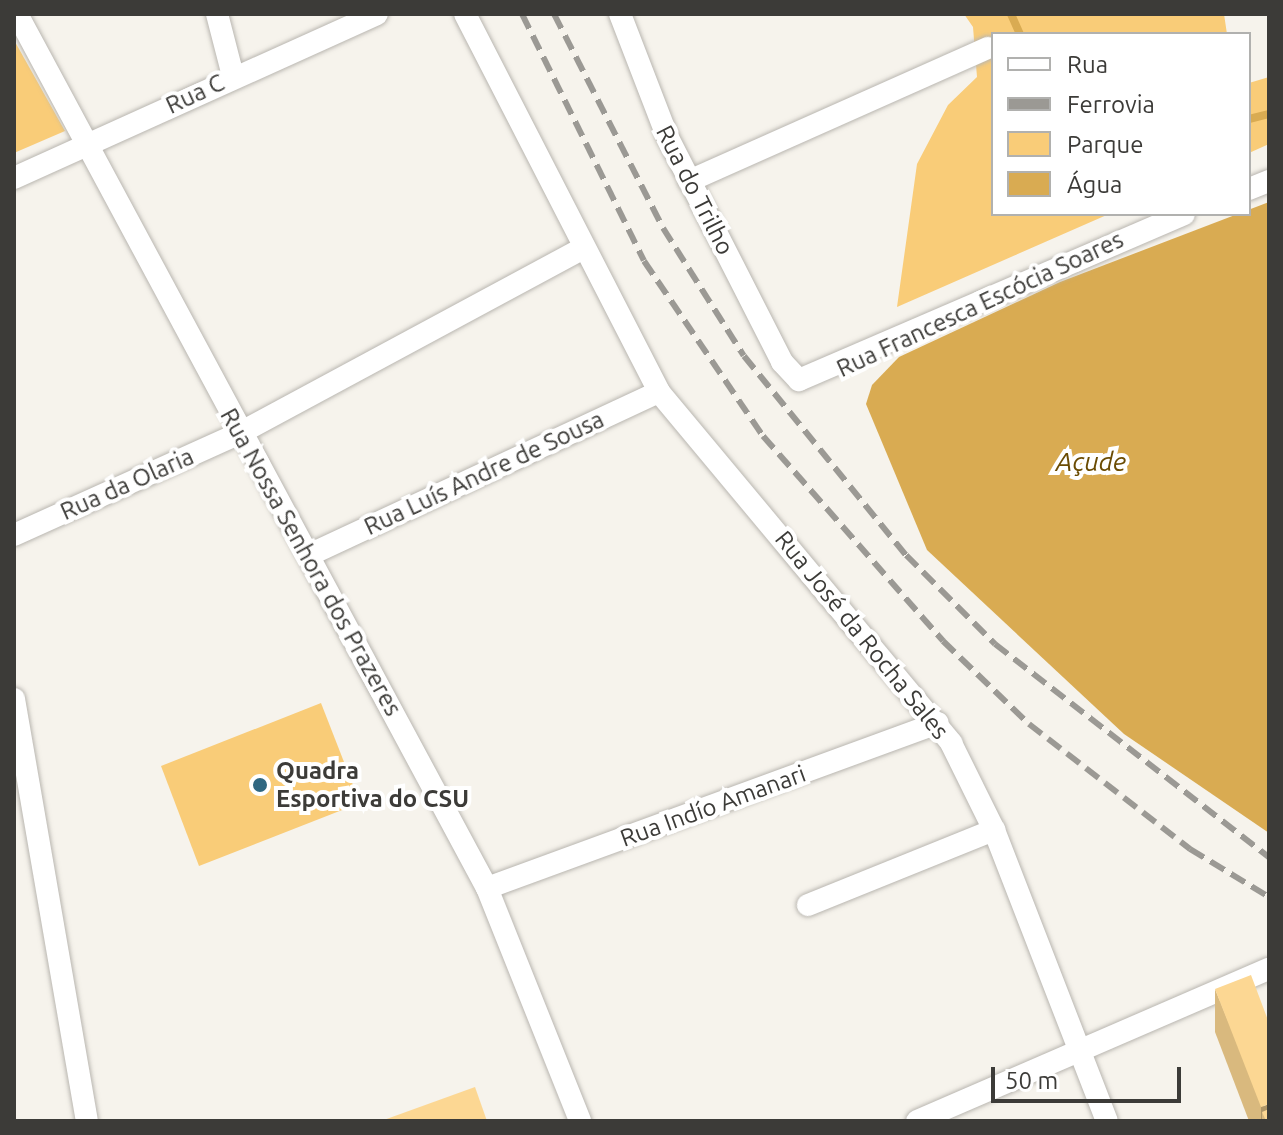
<!DOCTYPE html>
<html>
<head>
<meta charset="utf-8">
<style>
	body { margin:0 }
	#map { position:relative; width:1283px; height:1135px; overflow:hidden; background:#f6f3ec; font-family:Ubuntu,sans-serif }
	div>[style] { position:absolute }
	.green>* { inset:0; background:#f9cc78 }
	.water>* { inset:0; background:#d9ab52 }
	.stream>* { height:8px; margin:-4px; padding:0 4px; transform-origin:4px; border-radius:4px; background:#d9ab52 }
	.roads { filter:drop-shadow(0 0 2px #b9b6b0) drop-shadow(0 0 2px #b9b6b0) }
	.street>* { height:22px; margin:-11px; padding:0 11px; transform-origin:11px; border-radius:11px; background:#fff }
	.rail>* { height:6px; margin-top:-3px; transform-origin:0; background:repeating-linear-gradient(90deg,#9b9994 0 16px,transparent 0 24px) }
	.wall>* { inset:0; background:#d9b97e }
	.shaded-wall>* { inset:0; background:#b09667 }
	.building>* { inset:0; background:#fcd793 }
	.dots>* { width:22px; height:22px; translate:-50% -50%; box-sizing:border-box; border:4px solid #fff; border-radius:50% }
	span { translate:-50% -50%; white-space:nowrap; text-align:center; line-height:1.15; -webkit-text-stroke:8px #fff; paint-order:stroke }
	.street-label { font-size:24px; color:#3c3b38 }
	.poi-label { font-size:24px; color:#3c3b38; font-weight:700 }
	.left { translate:0 -50%; text-align:left }
	.water-label { font-size:26px; color:#6b4c03; font-style:italic }
	.frame { position:absolute; inset:0; border:16px solid #3c3b38; pointer-events:none }
	.legend { position:absolute; left:991px; top:32px; width:260px; height:184px; box-sizing:border-box; background:#fff; border:2px solid #b1b1af; margin:0; padding:10px 14px; list-style:none; font-size:24px; color:#3c3b38 }
	.legend li { display:flex; align-items:center; gap:16px; height:40px }
	.legend b { width:40px; border:2px solid #b1b1af }
	.scale { position:absolute; left:991px; top:1067px; width:190px; height:36px; box-sizing:border-box; border:4px solid #3c3b38; border-top:0; padding-left:10px; font-size:24px; line-height:28px; white-space:nowrap; color:#3c3b38; -webkit-text-stroke:6px #fff; paint-order:stroke }
</style>
</head>
<body>
<div id="map">
	<div class="green">
		<i style="clip-path:polygon(964px 14px,1224px 14px,1227px 34px,993px 34px,993px 214px,1109px 214px,897px 307px,917px 164px,948px 105px,977px 77px,973px 27px)"></i>
		<i style="clip-path:polygon(14px 40px,65px 131px,14px 153px)"></i>
		<i style="clip-path:polygon(1269px 77px,1269px 144px,1249px 153px,1249px 83px)"></i>
		<i style="clip-path:polygon(321px 703px,360px 803px,199px 866px,161px 766px)"></i>
	</div>
	<div class="water">
		<i style="clip-path:polygon(1269px 202px,1269px 833px,1124px 734px,927px 550px,866px 404px,872px 385px,899px 357px,1060px 282px)"></i>
	</div>
	<div class="stream">
		<i style="left:1011px;top:14px;width:22px;rotate:66deg"></i>
		<i style="left:1249px;top:119px;width:21px;rotate:-14deg"></i>
	</div>
	<div class="roads">
		<div class="street">
			<i style="left:17px;top:14px;width:992px;rotate:61.73deg"></i>
			<i style="left:487px;top:888px;width:251px;rotate:68.2deg"></i>
			<i style="left:217px;top:14px;width:64px;rotate:75.5deg"></i>
			<i style="left:465px;top:14px;width:425px;rotate:62.8deg"></i>
			<i style="left:659px;top:392px;width:457px;rotate:50.2deg"></i>
			<i style="left:951px;top:743px;width:97px;rotate:63.7deg"></i>
			<i style="left:994px;top:830px;width:312px;rotate:68.8deg"></i>
			<i style="left:620px;top:14px;width:131px;rotate:68.9deg"></i>
			<i style="left:667px;top:136px;width:254px;rotate:63deg"></i>
			<i style="left:782px;top:362px;width:25px;rotate:47deg"></i>
			<i style="left:799px;top:380px;width:419px;rotate:-23.3deg"></i>
			<i style="left:14px;top:178px;width:398px;rotate:-24.3deg"></i>
			<i style="left:689px;top:181px;width:327px;rotate:-24deg"></i>
			<i style="left:1249px;top:189px;width:22px;rotate:-22deg"></i>
			<i style="left:14px;top:535px;width:248px;rotate:-24.3deg"></i>
			<i style="left:240px;top:433px;width:388px;rotate:-28.3deg"></i>
			<i style="left:309px;top:555px;width:386px;rotate:-25deg"></i>
			<i style="left:14px;top:699px;width:428px;rotate:80.2deg"></i>
			<i style="left:487px;top:888px;width:480px;rotate:-20.1deg"></i>
			<i style="left:808px;top:905px;width:201px;rotate:-22deg"></i>
			<i style="left:917px;top:1121px;width:383px;rotate:-23.4deg"></i>
		</div>
	</div>
	<div class="rail">
		<i style="left:522px;top:14px;width:275px;rotate:63.7deg"></i>
		<i style="left:644px;top:261px;width:212px;rotate:55.8deg"></i>
		<i style="left:763px;top:436px;width:273px;rotate:48.7deg"></i>
		<i style="left:943px;top:641px;width:120px;rotate:44deg"></i>
		<i style="left:1029px;top:724px;width:204px;rotate:37.8deg"></i>
		<i style="left:1190px;top:849px;width:92px;rotate:31.3deg"></i>
		<i style="left:554px;top:14px;width:240px;rotate:63deg"></i>
		<i style="left:663px;top:228px;width:151px;rotate:57.7deg"></i>
		<i style="left:744px;top:356px;width:257px;rotate:50.9deg"></i>
		<i style="left:906px;top:555px;width:126px;rotate:45deg"></i>
		<i style="left:995px;top:644px;width:347px;rotate:37.9deg"></i>
	</div>
	<div class="wall">
		<i style="clip-path:polygon(1215px 989px,1269px 1121px,1249px 1121px,1215px 1032px)"></i>
	</div>
	<div class="shaded-wall">
		<i style="clip-path:polygon(1269px 1104px,1269px 1121px,1262px 1112px,1262px 1121px,1261px 1121px,1261px 1107px)"></i>
	</div>
	<div class="building">
		<i style="clip-path:polygon(1251px 975px,1269px 1023px,1269px 1104px,1261px 1107px,1215px 989px)"></i>
		<i style="clip-path:polygon(475px 1087px,487px 1121px,381px 1121px)"></i>
		<i style="clip-path:polygon(1269px 1109px,1269px 1121px,1266px 1121px,1262px 1112px)"></i>
	</div>
	<div class="dots">
		<i style="left:260px;top:785px;background:#2f6781"></i>
	</div>
	<div class="street-label">
		<span style="left:195px;top:94px;rotate:-25deg">Rua C</span>
		<span style="left:695px;top:190px;rotate:63deg">Rua do Trilho</span>
		<span style="left:980px;top:304px;rotate:-25deg">Rua Francesca Escócia Soares</span>
		<span style="left:484px;top:473px;rotate:-25deg">Rua Luís Andre de Sousa</span>
		<span style="left:127px;top:484px;rotate:-24deg">Rua da Olaria</span>
		<span style="left:311px;top:562px;rotate:61deg">Rua Nossa Senhora dos Prazeres</span>
		<span style="left:862px;top:635px;rotate:51deg">Rua José da Rocha Sales</span>
		<span style="left:713px;top:806px;rotate:-20deg">Rua Indío Amanari</span>
	</div>
	<div class="poi-label">
		<span class="left" style="left:276px;top:785px">Quadra<br>Esportiva do CSU</span>
	</div>
	<div class="water-label">
		<span style="left:1091px;top:462px">Açude</span>
	</div>
	<div class="frame"></div>
	<ul class="legend">
	<li><b style="height:10px;background:#fff"></b>Rua</li>
	<li><b style="height:10px;background:#9b9994"></b>Ferrovia</li>
	<li><b style="height:22px;background:#f9cc78"></b>Parque</li>
	<li><b style="height:22px;background:#d9ab52"></b>Água</li>
	</ul>
	<div class="scale">50 m</div>
</div>
</body>
</html>
